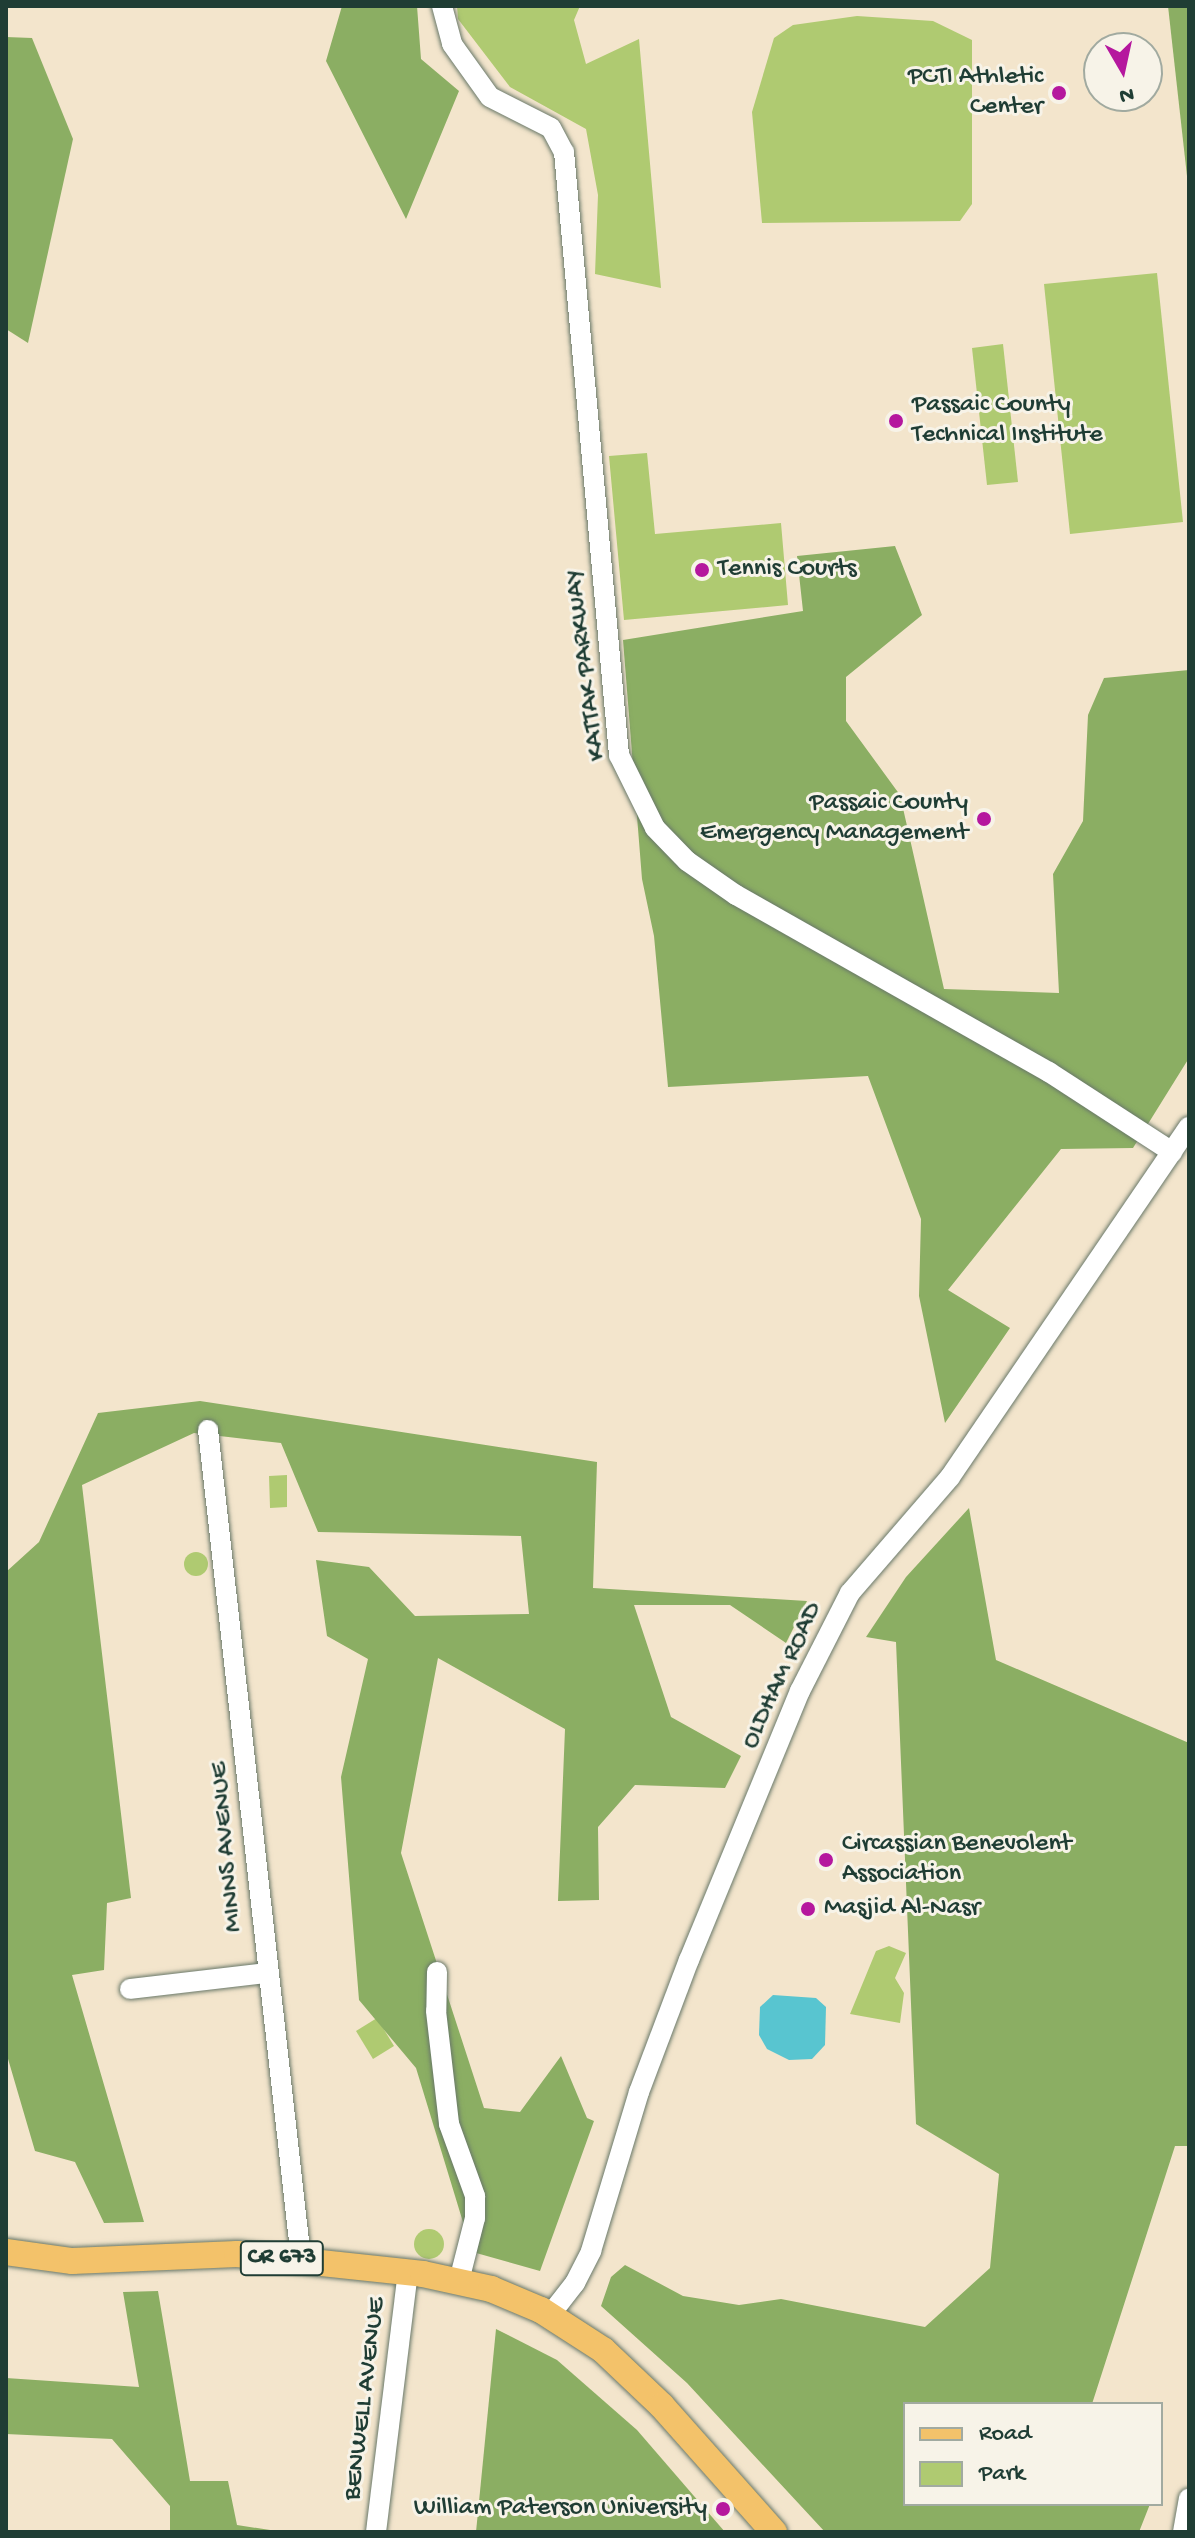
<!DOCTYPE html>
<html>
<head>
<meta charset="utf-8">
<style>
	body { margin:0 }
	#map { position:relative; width:1195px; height:2538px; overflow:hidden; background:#f3e5cc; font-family:"Gochi Hand",sans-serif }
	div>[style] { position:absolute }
	.green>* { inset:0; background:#afca71 }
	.round { border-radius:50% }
	.forest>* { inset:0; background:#8bae63 }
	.water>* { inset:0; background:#58c5d0 }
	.roads { filter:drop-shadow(0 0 2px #697869) drop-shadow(0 0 2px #697869) }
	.minor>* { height:20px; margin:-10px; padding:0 10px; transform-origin:10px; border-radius:10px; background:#fff }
	.major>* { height:26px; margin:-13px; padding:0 13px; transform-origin:13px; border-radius:13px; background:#f3c26a }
	.dots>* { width:22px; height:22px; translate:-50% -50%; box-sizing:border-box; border:4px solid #f7f3e8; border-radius:50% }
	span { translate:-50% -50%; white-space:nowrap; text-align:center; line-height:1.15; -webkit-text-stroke:6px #f7f3e8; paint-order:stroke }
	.shield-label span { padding:2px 6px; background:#f7f3e8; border:2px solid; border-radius:6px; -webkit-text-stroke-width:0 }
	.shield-label { font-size:24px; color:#1f3d34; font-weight:700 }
	.poi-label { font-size:26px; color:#1f3d34 }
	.right { translate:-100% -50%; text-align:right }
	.left { translate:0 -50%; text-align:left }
	.street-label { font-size:26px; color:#1f3d34 }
	.frame { position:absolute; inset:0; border:8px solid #1f3d34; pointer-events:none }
	.legend { position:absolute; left:903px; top:2402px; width:260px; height:104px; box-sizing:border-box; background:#f7f3e8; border:2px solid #a1aaa0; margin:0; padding:10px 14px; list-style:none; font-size:24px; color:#1f3d34 }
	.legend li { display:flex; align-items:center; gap:16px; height:40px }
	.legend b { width:40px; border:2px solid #a1aaa0 }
	.north { position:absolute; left:1083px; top:32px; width:80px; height:80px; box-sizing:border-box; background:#f7f3e8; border:2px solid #a1aaa0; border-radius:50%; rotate:171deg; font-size:22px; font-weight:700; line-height:32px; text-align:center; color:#1f3d34 }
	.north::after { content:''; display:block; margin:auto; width:28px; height:36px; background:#b5179e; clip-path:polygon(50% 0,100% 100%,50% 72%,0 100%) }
</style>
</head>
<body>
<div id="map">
	<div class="green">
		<i style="clip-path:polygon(457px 6px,580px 6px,574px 20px,586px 64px,639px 39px,661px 288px,595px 274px,598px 195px,586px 129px,510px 87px,458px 19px)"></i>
		<i style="clip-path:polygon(857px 16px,933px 21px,972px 40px,972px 204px,960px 221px,762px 223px,752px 112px,774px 38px,793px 25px)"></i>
		<i style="clip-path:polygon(1157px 273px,1183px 522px,1070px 534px,1044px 284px)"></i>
		<i style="clip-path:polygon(1003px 344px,1018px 482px,987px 485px,972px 348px)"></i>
		<i style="clip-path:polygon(647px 453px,655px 534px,781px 523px,788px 605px,624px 620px,609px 456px)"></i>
		<i style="clip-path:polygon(287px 1475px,287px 1507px,270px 1508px,269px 1476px)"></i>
		<i class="round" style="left:184px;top:1552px;width:24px;height:24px"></i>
		<i style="clip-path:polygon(889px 1946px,906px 1953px,895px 1978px,904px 1993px,900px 2023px,850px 2014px,876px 1951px)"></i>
		<i style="clip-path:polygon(377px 2018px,394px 2046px,373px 2059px,356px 2031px)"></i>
		<i class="round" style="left:414px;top:2229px;width:30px;height:30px"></i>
	</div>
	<div class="forest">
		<i style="clip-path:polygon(342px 6px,417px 6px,421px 59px,459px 91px,406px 219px,326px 61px)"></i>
		<i style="clip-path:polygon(1168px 6px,1189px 6px,1189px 194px)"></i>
		<i style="clip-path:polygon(6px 37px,32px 38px,73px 139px,28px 343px,6px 329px)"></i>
		<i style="clip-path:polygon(895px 546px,922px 615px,846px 677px,846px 721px,900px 795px,944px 989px,1059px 993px,1053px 874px,1083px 821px,1088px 715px,1104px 678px,1189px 670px,1189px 1058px,1133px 1148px,1061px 1149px,948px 1290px,1010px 1328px,945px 1423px,919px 1296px,921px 1219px,868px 1076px,668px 1087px,654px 936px,642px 879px,623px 640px,803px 611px,797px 556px)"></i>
		<i style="clip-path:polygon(200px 1401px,597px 1462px,593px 1588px,807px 1601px,786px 1643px,730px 1605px,634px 1605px,671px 1717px,741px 1756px,725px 1788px,635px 1785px,598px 1827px,599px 1900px,558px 1901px,565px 1729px,438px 1658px,401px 1853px,484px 2108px,520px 2112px,561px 2056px,587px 2118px,594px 2121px,540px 2271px,462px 2249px,466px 2232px,416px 2068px,359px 2000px,341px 1777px,368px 1659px,327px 1636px,316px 1560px,369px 1567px,415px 1616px,529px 1614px,521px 1536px,318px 1532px,281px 1443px,194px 1433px,82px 1485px,131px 1898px,107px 1903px,104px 1970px,72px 1975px,144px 2222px,104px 2223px,75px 2162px,35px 2151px,6px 2052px,6px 1572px,39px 1542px,98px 1413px)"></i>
		<i style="clip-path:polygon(969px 1508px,996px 1660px,1189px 1743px,1189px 2146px,1175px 2146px,1092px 2404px,905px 2404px,905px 2504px,1150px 2504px,1139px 2532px,825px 2532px,687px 2383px,601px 2306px,611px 2277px,625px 2265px,683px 2296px,739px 2305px,781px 2299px,925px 2327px,990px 2268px,999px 2174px,916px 2124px,896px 1642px,866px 1637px,906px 1577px)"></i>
		<i style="clip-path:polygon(158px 2291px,190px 2481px,228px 2481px,237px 2525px,283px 2532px,170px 2532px,170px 2506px,112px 2439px,6px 2434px,6px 2378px,139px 2387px,123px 2292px)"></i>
		<i style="clip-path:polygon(496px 2329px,557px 2360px,637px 2430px,725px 2532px,476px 2532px)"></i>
	</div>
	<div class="water">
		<i style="clip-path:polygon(773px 1995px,816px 1998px,826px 2007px,825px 2045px,812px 2059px,789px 2060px,767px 2049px,759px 2035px,760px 2007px)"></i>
	</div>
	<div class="roads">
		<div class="minor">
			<i style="left:442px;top:6px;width:39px;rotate:75deg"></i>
			<i style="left:452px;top:44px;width:65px;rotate:54.4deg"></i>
			<i style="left:490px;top:97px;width:68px;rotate:26.9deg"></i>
			<i style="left:551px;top:128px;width:27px;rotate:62deg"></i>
			<i style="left:564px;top:152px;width:606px;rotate:84.79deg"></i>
			<i style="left:619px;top:755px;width:81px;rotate:63.7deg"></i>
			<i style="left:655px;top:828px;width:46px;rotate:45.9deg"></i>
			<i style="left:687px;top:861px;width:60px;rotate:34.8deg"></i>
			<i style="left:736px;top:895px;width:360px;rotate:29.5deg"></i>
			<i style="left:1049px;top:1072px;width:147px;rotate:33deg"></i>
			<i style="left:208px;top:1430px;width:834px;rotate:83.6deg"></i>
			<i style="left:437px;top:1972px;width:39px;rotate:91deg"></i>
			<i style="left:436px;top:2011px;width:114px;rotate:83.4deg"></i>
			<i style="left:449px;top:2124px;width:77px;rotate:70.1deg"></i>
			<i style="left:475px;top:2196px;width:22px;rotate:90deg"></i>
			<i style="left:475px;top:2218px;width:65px;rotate:104.3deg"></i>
			<i style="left:130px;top:1989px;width:137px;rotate:-6.7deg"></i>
			<i style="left:550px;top:2315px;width:41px;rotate:-52deg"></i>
			<i style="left:575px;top:2283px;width:36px;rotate:-63deg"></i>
			<i style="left:591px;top:2251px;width:166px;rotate:-73.2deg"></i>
			<i style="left:639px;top:2092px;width:141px;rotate:-69.3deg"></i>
			<i style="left:689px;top:1960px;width:291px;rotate:-67.6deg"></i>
			<i style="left:800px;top:1691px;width:110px;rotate:-63deg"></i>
			<i style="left:850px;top:1593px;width:153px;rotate:-49.2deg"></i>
			<i style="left:950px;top:1477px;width:424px;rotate:-55.7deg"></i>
			<i style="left:376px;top:2532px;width:262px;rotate:-83deg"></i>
			<i style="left:1183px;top:2532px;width:34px;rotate:-80deg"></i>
		</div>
		<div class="major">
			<i style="left:6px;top:2252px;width:67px;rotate:7.8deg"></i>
			<i style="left:72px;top:2261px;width:165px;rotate:-2.4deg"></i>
			<i style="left:237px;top:2254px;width:187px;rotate:6.1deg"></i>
			<i style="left:423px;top:2274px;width:70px;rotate:12.4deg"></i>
			<i style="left:491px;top:2289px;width:54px;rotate:22.8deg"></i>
			<i style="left:541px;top:2310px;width:74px;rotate:32.8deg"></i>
			<i style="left:603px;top:2350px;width:81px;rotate:43.5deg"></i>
			<i style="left:662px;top:2406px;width:169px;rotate:48.4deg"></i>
		</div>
	</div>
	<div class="dots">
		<i style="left:1059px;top:93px;background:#b5179e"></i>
		<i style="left:896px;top:421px;background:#b5179e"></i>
		<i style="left:702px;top:570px;background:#b5179e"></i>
		<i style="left:984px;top:819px;background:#b5179e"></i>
		<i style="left:826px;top:1860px;background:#b5179e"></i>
		<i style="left:808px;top:1909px;background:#b5179e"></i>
		<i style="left:723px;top:2509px;background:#b5179e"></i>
	</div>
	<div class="shield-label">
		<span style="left:282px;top:2258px">CR 673</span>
	</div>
	<div class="poi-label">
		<span class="right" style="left:1043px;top:93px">PCTI Athletic<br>Center</span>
		<span class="left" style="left:912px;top:421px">Passaic County<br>Technical Institute</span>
		<span class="left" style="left:718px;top:570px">Tennis Courts</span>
		<span class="right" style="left:968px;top:819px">Passaic County<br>Emergency Management</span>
		<span class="left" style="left:842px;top:1860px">Circassian Benevolent<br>Association</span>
		<span class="left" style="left:824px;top:1909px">Masjid Al-Nasr</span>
		<span class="right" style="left:707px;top:2509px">William Paterson University</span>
	</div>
	<div class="street-label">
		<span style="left:587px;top:665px;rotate:-97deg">KATTAK PARKWAY</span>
		<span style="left:783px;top:1676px;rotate:-65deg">OLDHAM ROAD</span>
		<span style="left:228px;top:1847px;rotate:-95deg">MINNS AVENUE</span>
		<span style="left:366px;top:2399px;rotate:-83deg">BENWELL AVENUE</span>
	</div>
	<div class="frame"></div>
	<ul class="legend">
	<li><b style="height:10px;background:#f3c26a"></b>Road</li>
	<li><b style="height:22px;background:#afca71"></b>Park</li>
	</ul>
	<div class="north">N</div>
</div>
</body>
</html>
